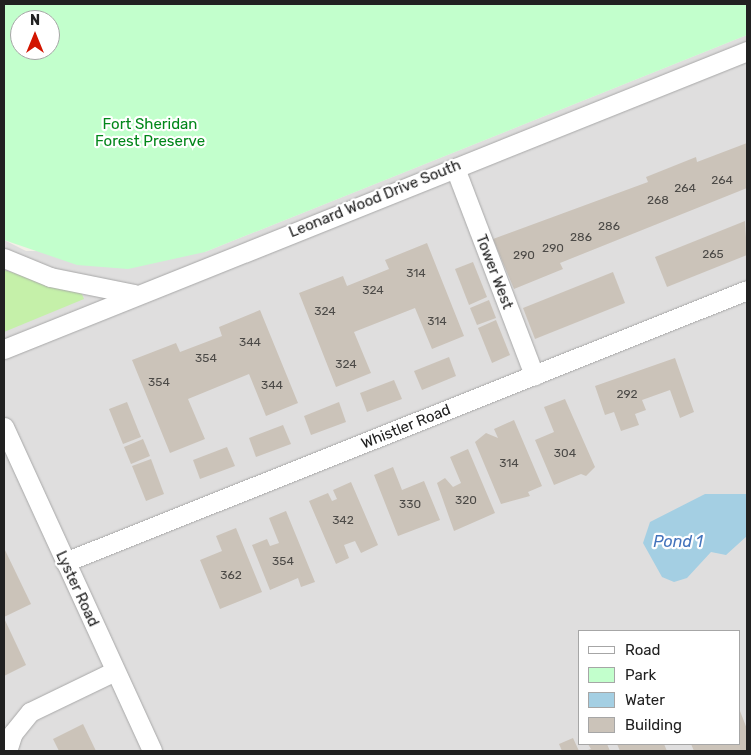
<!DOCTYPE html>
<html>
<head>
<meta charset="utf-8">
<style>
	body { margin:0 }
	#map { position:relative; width:751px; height:755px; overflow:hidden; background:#f2f0e7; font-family:Rubik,sans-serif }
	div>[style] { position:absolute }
	.residential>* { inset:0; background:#dfdede }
	.grass>* { inset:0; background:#c5f0a9 }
	.park>* { inset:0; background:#c2ffcc }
	.water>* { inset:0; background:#a4cfe3 }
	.building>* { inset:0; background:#cbc3b9 }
	.roads { filter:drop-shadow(0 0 1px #a8a8a8) drop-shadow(0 0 1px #a8a8a8) }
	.street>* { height:19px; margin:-9.5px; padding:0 9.5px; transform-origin:9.5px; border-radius:9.5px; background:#fff }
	span { translate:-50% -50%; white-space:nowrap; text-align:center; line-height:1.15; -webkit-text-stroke:4.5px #fff; paint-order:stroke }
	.number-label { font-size:12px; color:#4c4a47 }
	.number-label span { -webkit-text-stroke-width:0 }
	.park-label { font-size:15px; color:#02871a }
	.street-label { font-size:15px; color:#212121 }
	.water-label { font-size:16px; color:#4373bc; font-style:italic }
	.frame { position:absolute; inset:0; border:5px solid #212121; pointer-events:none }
	.legend { position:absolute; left:578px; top:630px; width:162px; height:115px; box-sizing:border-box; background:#fff; border:1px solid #a6a6a6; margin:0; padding:6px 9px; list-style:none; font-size:15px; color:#212121 }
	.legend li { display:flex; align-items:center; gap:10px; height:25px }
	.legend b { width:25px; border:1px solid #a6a6a6 }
	.north { position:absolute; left:10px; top:10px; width:50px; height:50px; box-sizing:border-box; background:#fff; border:1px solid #a6a6a6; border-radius:50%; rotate:0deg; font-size:14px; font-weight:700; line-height:20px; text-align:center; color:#212121 }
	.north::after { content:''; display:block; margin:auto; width:18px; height:22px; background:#d21500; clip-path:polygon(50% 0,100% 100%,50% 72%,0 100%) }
</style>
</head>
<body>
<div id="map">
	<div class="residential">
		<i style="clip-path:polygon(evenodd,747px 35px,747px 751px,4px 751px,4px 240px,26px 251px,205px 252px,747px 35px,580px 631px,740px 631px,740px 744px,580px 744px,580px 631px)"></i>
	</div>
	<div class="grass">
		<i style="clip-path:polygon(4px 270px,81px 292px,84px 299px,4px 332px)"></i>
	</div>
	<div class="park">
		<i style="clip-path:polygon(evenodd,4px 4px,747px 4px,747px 35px,205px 252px,128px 269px,77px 265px,4px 240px,4px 4px,20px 20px,50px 20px,50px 50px,20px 50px,20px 20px)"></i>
	</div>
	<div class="water">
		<i style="clip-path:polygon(705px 494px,747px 494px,747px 536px,726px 555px,711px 552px,687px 578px,674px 582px,662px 577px,643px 543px,650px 522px)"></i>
	</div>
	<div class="building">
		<i style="clip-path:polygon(747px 143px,747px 188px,560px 263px,563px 269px,514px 289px,493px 239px,648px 182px,646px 177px,696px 157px,697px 162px)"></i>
		<i style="clip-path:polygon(745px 221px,747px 255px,667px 287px,655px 257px)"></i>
		<i style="clip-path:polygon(427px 243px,464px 336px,432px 349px,415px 308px,354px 332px,371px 373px,336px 387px,299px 293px,343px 276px,347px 286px,389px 269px,385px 260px)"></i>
		<i style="clip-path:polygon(473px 262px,487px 297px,469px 305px,455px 269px)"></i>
		<i style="clip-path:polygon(613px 272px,625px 303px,535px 339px,523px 308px)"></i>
		<i style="clip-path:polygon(489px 300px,496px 318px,477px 325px,470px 308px)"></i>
		<i style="clip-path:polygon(260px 310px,298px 403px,266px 416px,249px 374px,188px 399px,205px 439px,170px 453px,132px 360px,176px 343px,180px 352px,222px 336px,219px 327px)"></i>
		<i style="clip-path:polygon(496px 320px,510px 355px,492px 363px,478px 328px)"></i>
		<i style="clip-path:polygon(449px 357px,456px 376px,422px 390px,414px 371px)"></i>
		<i style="clip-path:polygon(675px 358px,694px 412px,680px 418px,670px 390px,642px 400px,646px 410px,635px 414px,639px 425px,621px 431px,614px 412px,605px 415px,595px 386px)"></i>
		<i style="clip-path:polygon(394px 380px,402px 399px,367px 412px,360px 393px)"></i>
		<i style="clip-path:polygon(565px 399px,595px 467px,586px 476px,581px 474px,554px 485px,535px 440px,554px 432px,544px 407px)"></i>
		<i style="clip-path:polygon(127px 402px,141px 437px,123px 444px,109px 409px)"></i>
		<i style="clip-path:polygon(339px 402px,346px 422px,311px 435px,304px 416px)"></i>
		<i style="clip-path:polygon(514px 420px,542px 486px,528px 492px,530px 496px,501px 504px,475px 442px,486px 433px,498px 438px,494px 429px)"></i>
		<i style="clip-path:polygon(283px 425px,291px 444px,256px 457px,249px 438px)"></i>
		<i style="clip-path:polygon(143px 439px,150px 456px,131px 464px,124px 447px)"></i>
		<i style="clip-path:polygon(227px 447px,235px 466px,200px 479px,193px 460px)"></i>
		<i style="clip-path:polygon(468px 449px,495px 513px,454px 531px,437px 483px,445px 478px,453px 487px,461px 483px,450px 457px)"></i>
		<i style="clip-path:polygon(151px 459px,164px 494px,146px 501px,132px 466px)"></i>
		<i style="clip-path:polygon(393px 467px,402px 490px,424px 481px,440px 520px,398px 536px,374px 475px)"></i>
		<i style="clip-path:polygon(351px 482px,378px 545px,361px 553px,355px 541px,344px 545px,349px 558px,336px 564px,309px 501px,328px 493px,332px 501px,337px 499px,333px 490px)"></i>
		<i style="clip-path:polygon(286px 511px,315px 582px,301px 587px,298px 578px,270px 590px,252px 545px,267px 539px,270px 546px,279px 543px,269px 518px)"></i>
		<i style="clip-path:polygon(236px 528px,262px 592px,220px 609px,200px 560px,222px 551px,216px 536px)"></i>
		<i style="clip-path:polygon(4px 548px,31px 604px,4px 617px)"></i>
		<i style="clip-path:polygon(4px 618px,26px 665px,4px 676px)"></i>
		<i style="clip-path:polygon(740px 711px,747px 729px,747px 751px,694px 751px,691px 744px,740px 744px)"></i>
		<i style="clip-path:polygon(83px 724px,96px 751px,59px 751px,53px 739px)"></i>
		<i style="clip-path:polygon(573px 738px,579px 751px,562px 751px,559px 744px)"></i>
		<i style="clip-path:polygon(588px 744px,607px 744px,610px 751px,585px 751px,591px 749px)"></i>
		<i style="clip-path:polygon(617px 744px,664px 744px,667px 751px,620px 751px)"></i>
	</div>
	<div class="roads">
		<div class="street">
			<i style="left:455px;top:168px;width:222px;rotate:69.1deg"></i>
			<i style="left:4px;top:258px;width:50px;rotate:22.4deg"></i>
			<i style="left:50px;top:277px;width:86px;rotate:11.4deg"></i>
			<i style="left:4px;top:349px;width:801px;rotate:-21.85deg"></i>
			<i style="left:4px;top:427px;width:356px;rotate:65.4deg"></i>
			<i style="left:65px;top:562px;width:734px;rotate:-21.74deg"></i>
			<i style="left:7px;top:751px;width:19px;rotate:-72deg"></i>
			<i style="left:13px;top:733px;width:27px;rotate:-51deg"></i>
			<i style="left:30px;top:712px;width:94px;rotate:-25.8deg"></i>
		</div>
	</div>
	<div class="number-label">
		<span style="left:722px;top:181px">264</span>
		<span style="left:685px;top:189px">264</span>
		<span style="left:658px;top:201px">268</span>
		<span style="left:609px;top:227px">286</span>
		<span style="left:581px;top:238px">286</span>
		<span style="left:553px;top:249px">290</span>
		<span style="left:713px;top:255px">265</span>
		<span style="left:524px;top:256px">290</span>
		<span style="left:416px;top:274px">314</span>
		<span style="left:373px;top:291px">324</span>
		<span style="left:325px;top:312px">324</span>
		<span style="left:437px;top:322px">314</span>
		<span style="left:250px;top:343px">344</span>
		<span style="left:206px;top:359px">354</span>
		<span style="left:346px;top:365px">324</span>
		<span style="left:159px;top:383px">354</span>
		<span style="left:272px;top:386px">344</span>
		<span style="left:627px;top:395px">292</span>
		<span style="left:565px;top:454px">304</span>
		<span style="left:509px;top:464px">314</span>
		<span style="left:466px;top:501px">320</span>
		<span style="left:410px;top:505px">330</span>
		<span style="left:343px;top:521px">342</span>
		<span style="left:283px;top:562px">354</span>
		<span style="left:231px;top:576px">362</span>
	</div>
	<div class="park-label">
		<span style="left:150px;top:133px">Fort Sheridan<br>Forest Preserve</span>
	</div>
	<div class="street-label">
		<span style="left:375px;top:199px;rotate:-22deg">Leonard Wood Drive South</span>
		<span style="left:494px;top:272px;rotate:69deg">Tower West</span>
		<span style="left:406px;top:427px;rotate:-22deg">Whistler Road</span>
		<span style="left:77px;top:589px;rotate:65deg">Lyster Road</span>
	</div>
	<div class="water-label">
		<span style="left:678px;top:542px">Pond 1</span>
	</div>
	<div class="frame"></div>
	<ul class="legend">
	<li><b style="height:6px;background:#fff"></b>Road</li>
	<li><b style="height:14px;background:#c2ffcc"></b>Park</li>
	<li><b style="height:14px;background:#a4cfe3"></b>Water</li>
	<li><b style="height:14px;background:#cbc3b9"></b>Building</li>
	</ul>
	<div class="north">N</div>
</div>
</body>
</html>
